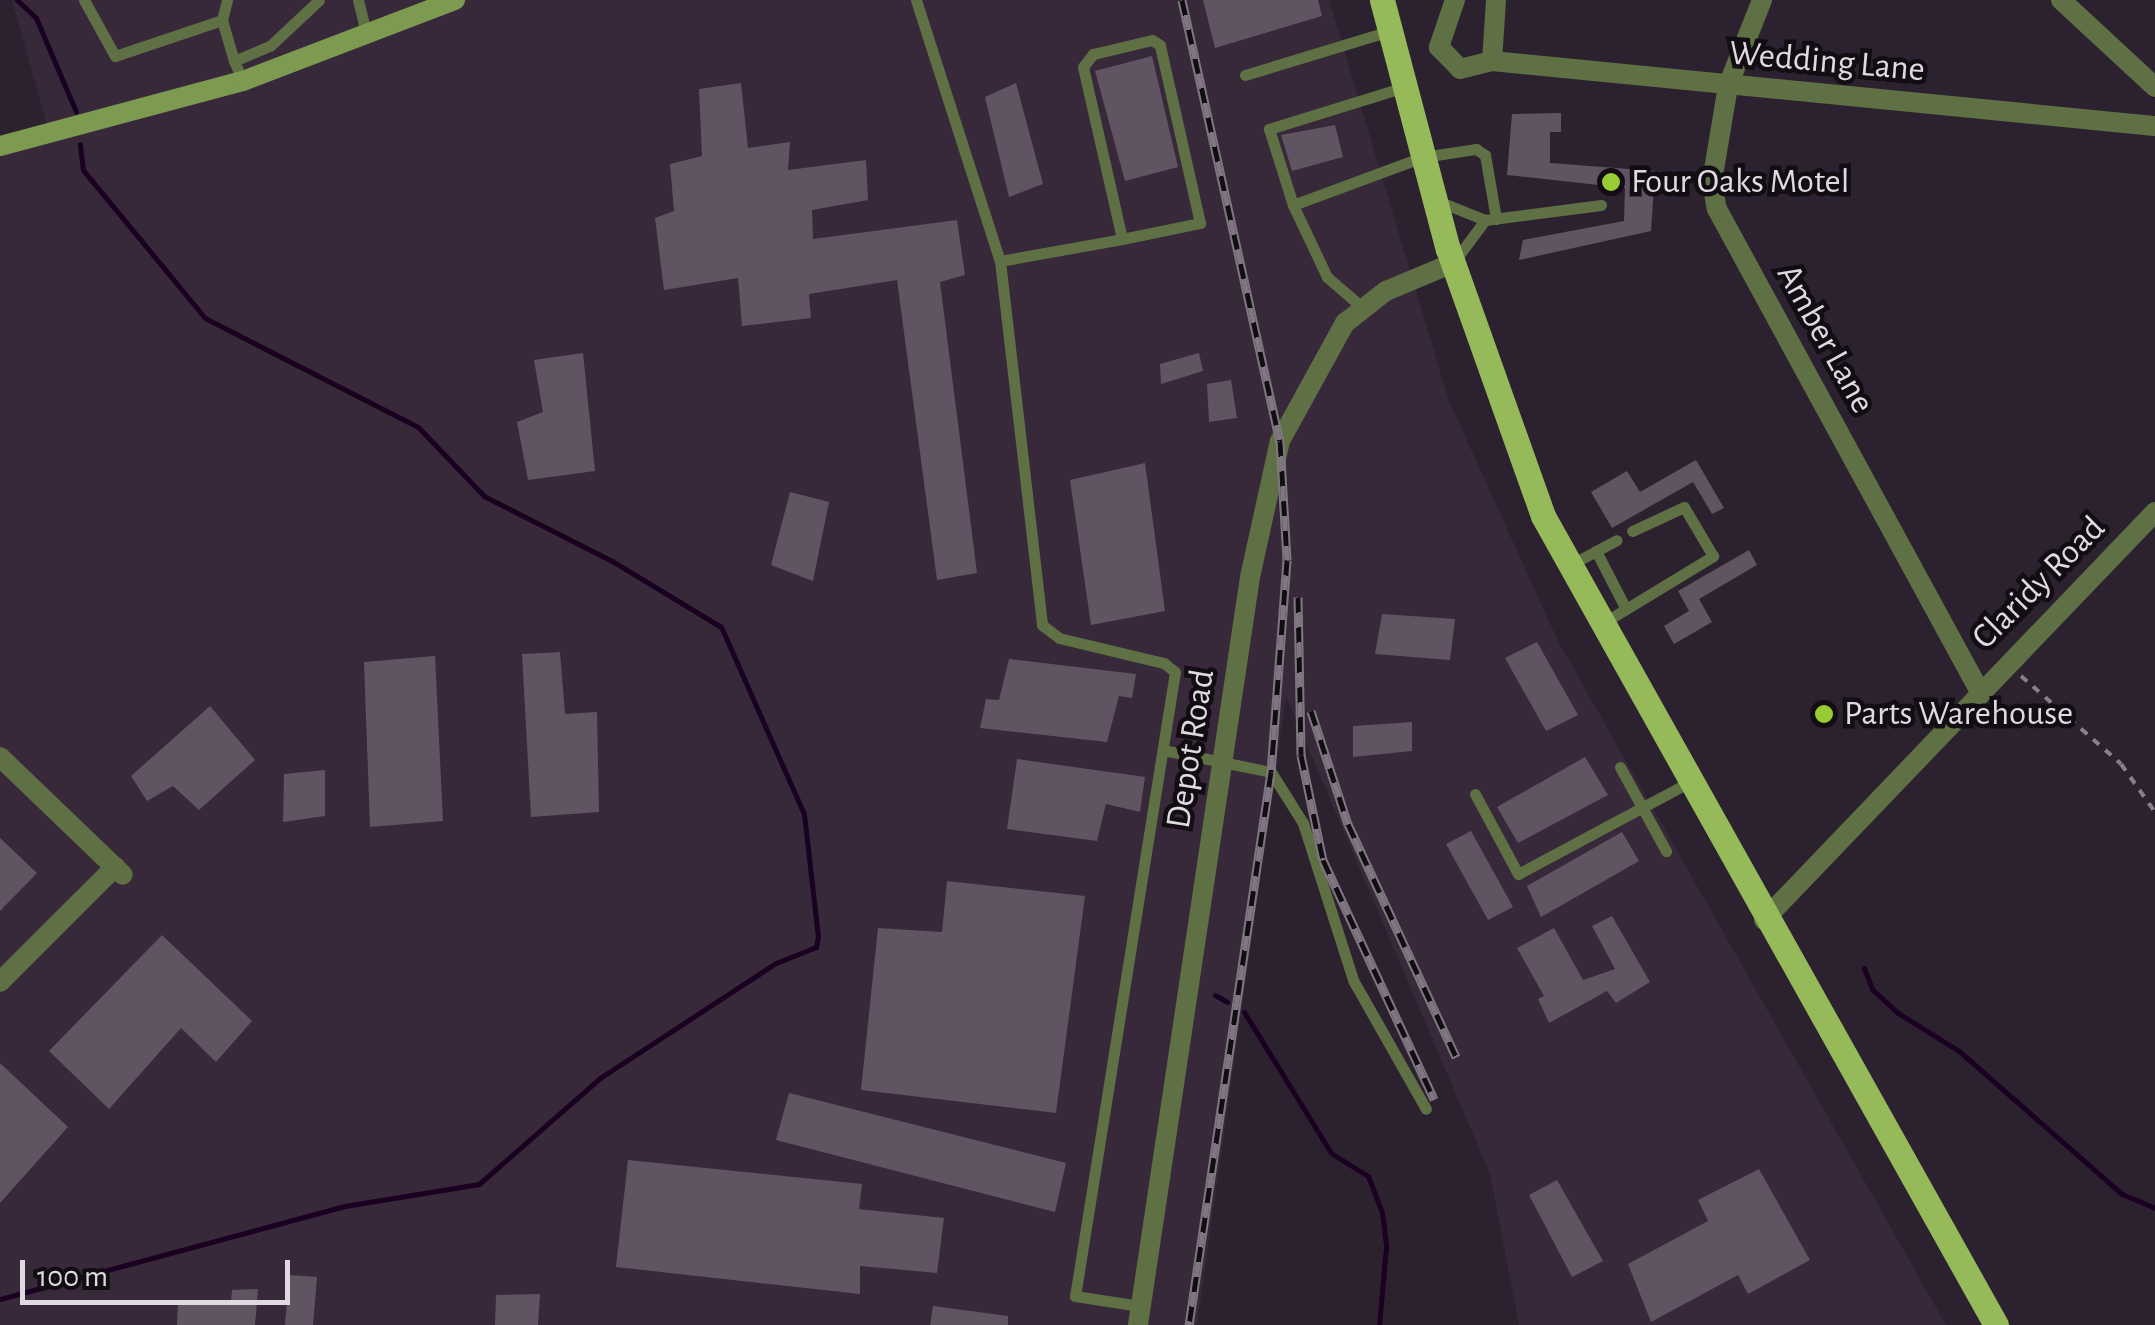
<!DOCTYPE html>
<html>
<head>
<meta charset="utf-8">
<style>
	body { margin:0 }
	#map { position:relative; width:2155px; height:1325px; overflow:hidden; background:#2c222f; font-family:"Alegreya Sans",sans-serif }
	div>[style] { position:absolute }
	.built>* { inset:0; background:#37283a }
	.stream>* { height:5px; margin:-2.5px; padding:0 2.5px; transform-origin:2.5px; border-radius:2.5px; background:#1b0121 }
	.building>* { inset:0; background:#605463 }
	.path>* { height:4px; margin-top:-2px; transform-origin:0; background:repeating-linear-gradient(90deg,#877f8a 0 8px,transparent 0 16px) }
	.lane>* { height:11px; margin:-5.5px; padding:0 5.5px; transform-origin:5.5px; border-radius:5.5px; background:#5e7044 }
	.street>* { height:20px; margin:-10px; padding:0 10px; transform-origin:10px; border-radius:10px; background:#5e7044 }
	.secondary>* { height:20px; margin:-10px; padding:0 10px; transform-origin:10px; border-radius:10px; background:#7d9a51 }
	.primary>* { height:25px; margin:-12.5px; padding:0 12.5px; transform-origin:12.5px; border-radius:12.5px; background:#96ba5a }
	.rail>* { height:9px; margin-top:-4.5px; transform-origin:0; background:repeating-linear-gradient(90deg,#120d13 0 15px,#7f7681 0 30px); box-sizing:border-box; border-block:2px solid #7f7681 }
	.dots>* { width:28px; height:28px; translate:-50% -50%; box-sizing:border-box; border:5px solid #120d13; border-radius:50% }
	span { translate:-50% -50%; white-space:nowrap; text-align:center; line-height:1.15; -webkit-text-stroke:9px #120d13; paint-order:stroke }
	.street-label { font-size:35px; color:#e0d9e2 }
	.poi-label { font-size:35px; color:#e0d9e2 }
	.left { translate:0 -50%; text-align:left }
	.scale { position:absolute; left:20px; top:1260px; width:270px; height:45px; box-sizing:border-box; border:5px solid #e0d9e2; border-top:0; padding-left:12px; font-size:30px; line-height:35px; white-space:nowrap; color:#e0d9e2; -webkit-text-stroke:8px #120d13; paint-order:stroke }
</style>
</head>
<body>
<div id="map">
	<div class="built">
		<i style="clip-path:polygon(12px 0,1329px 0,1449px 401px,1558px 641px,1946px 1325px,1519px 1325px,1490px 1174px,1286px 696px,1197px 1325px,0 1325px,0 146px,50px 136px)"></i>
	</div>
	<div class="stream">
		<i style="left:17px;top:0;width:26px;rotate:43deg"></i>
		<i style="left:36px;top:18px;width:102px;rotate:66.9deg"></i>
		<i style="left:1864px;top:968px;width:22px;rotate:69deg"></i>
		<i style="left:1872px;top:989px;width:35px;rotate:43deg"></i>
		<i style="left:1898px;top:1013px;width:72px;rotate:31.9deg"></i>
		<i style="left:1959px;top:1051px;width:217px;rotate:41.3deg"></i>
		<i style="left:2122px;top:1194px;width:36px;rotate:23deg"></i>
		<i style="left:1215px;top:995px;width:14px;rotate:30deg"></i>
		<i style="left:1244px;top:1012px;width:166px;rotate:58.3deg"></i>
		<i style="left:1331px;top:1153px;width:44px;rotate:31.9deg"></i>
		<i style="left:1368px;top:1176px;width:39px;rotate:69deg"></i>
		<i style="left:1382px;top:1212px;width:35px;rotate:83deg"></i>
		<i style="left:1386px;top:1247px;width:78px;rotate:95.1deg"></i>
		<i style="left:0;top:1299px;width:357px;rotate:-15.1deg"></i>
		<i style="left:345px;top:1206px;width:136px;rotate:-9.3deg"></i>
		<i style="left:479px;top:1184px;width:161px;rotate:-41.2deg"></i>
		<i style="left:600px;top:1078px;width:210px;rotate:-33.2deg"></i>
		<i style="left:776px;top:963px;width:43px;rotate:-21.8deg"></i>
		<i style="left:816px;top:947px;width:10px;rotate:-79deg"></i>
		<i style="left:818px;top:937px;width:124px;rotate:-96.5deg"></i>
		<i style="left:804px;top:814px;width:205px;rotate:-113.9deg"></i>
		<i style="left:721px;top:627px;width:127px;rotate:-148.8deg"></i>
		<i style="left:612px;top:561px;width:144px;rotate:-153.1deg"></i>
		<i style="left:484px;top:496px;width:95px;rotate:-133.7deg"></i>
		<i style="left:418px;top:427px;width:239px;rotate:-152.9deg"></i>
		<i style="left:205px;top:318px;width:192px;rotate:-129.5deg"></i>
		<i style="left:83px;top:170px;width:26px;rotate:-97deg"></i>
	</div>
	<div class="building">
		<i style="clip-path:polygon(1203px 0,1318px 0,1322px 16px,1215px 48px)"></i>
		<i style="clip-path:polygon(1152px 56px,1178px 167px,1125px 181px,1095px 71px)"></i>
		<i style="clip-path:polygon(741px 83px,748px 148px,790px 142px,788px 170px,866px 160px,868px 200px,812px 210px,813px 239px,957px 220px,965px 275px,940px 282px,977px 573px,937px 580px,897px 280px,809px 294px,811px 318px,742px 326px,738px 278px,664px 290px,655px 218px,674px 211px,670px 164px,702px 156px,699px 89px)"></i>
		<i style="clip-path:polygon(1016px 83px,1043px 184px,1009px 197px,985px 97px)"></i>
		<i style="clip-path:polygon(1561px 113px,1561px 132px,1550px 132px,1550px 163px,1655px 171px,1651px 231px,1519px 260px,1523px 240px,1624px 221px,1625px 188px,1507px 175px,1512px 114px)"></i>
		<i style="clip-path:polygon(1335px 125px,1343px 157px,1292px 171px,1281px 135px)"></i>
		<i style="clip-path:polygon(583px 353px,595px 471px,528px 480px,517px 422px,543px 412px,534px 360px)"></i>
		<i style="clip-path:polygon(1199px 353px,1203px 371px,1161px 384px,1160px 364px)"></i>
		<i style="clip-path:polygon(1231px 380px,1237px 418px,1209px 422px,1207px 384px)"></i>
		<i style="clip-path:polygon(1696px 460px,1724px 508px,1712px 514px,1693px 482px,1612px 528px,1591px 492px,1627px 471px,1640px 492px)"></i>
		<i style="clip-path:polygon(1145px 463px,1165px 611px,1091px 625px,1070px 480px)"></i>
		<i style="clip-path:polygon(790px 492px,829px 502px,813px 581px,771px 565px)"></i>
		<i style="clip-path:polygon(1749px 550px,1757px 565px,1699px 599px,1712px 622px,1674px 644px,1664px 626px,1689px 611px,1678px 591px)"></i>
		<i style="clip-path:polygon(1382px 614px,1455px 619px,1450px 660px,1375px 654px)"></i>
		<i style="clip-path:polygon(1537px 642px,1578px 715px,1546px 731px,1505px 658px)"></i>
		<i style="clip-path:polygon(560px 652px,565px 714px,597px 712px,599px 812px,531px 817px,522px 654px)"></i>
		<i style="clip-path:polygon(435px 656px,443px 821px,370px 827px,364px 662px)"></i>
		<i style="clip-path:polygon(1009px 659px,1136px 674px,1132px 698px,1119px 696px,1107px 742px,980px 728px,986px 699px,999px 700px)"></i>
		<i style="clip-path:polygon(210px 706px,255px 760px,199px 810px,173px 786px,147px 801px,131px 776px)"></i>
		<i style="clip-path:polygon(1412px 722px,1412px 751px,1353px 757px,1353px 726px)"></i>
		<i style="clip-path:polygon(1585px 757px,1608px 795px,1518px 843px,1497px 807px)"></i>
		<i style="clip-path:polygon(1017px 759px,1145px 777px,1140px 812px,1106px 804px,1097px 841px,1007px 829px)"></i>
		<i style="clip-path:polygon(325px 770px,325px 816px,283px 822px,284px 774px)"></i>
		<i style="clip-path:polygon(1471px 831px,1513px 907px,1488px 920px,1446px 844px)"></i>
		<i style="clip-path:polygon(1622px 832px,1639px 861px,1541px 917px,1527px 886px)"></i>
		<i style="clip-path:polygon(0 838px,37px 873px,0 911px)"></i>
		<i style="clip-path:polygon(947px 881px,1085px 896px,1056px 1113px,861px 1090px,878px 928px,942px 932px)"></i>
		<i style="clip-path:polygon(1612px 916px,1650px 982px,1616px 1003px,1607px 991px,1549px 1023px,1538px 999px,1544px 996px,1517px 948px,1554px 928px,1583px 980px,1615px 969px,1592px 926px)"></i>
		<i style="clip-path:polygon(162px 935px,252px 1021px,216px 1062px,181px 1028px,109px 1109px,49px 1051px)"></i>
		<i style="clip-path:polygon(0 1063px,68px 1127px,0 1203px)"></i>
		<i style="clip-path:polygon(789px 1093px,1066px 1163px,1055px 1212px,776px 1140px)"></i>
		<i style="clip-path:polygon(628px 1160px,862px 1184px,859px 1209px,944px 1218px,937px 1273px,860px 1266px,860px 1294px,616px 1267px)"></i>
		<i style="clip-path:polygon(1759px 1169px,1810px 1260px,1748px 1294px,1738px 1275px,1651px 1322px,1628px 1264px,1708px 1221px,1698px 1200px)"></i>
		<i style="clip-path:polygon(1557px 1180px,1603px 1261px,1572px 1277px,1529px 1195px)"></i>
		<i style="clip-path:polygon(289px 1275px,317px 1277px,313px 1325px,285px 1325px)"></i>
		<i style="clip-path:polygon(258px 1289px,255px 1325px,177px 1325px,178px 1303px,231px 1303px,232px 1290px)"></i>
		<i style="clip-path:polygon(540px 1294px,538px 1325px,495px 1325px,496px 1295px)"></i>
		<i style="clip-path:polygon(933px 1306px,1008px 1316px,1008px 1325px,930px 1325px)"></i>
	</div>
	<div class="path">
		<i style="left:2021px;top:676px;width:133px;rotate:41.3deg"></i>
		<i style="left:2121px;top:764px;width:59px;rotate:54.7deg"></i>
	</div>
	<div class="lane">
		<i style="left:84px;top:0;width:64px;rotate:61deg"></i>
		<i style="left:115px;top:56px;width:113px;rotate:-18.6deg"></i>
		<i style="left:227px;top:0;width:21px;rotate:104deg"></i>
		<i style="left:222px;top:20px;width:43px;rotate:73.7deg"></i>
		<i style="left:358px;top:0;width:38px;rotate:76deg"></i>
		<i style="left:916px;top:0;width:274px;rotate:72.2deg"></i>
		<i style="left:1000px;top:261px;width:124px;rotate:-10.2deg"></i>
		<i style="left:1122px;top:239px;width:80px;rotate:-11.6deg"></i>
		<i style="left:1200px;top:223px;width:182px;rotate:-102.7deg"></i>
		<i style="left:1160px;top:45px;width:9px;rotate:-148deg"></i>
		<i style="left:1152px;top:40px;width:61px;rotate:166.7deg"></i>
		<i style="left:1093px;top:54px;width:16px;rotate:128deg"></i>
		<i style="left:1083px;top:67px;width:176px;rotate:77.2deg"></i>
		<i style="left:1245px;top:75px;width:152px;rotate:-16.9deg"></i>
		<i style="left:243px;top:81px;width:22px;rotate:-114deg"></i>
		<i style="left:234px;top:61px;width:39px;rotate:-23deg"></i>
		<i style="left:270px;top:46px;width:67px;rotate:-43.2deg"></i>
		<i style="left:1438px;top:201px;width:51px;rotate:22deg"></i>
		<i style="left:1293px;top:205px;width:80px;rotate:-107.5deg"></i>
		<i style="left:1269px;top:129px;width:142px;rotate:-17.2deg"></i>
		<i style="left:1000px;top:261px;width:366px;rotate:83.4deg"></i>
		<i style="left:1042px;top:625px;width:21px;rotate:37deg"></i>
		<i style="left:1059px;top:638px;width:108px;rotate:13.4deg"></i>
		<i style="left:1164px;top:663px;width:14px;rotate:39deg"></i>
		<i style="left:1175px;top:672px;width:632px;rotate:99.1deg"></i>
		<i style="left:1075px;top:1296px;width:66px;rotate:8.7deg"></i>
		<i style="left:1453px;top:263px;width:54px;rotate:-53.3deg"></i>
		<i style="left:1485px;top:220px;width:117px;rotate:-7.4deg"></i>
		<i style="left:1363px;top:308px;width:48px;rotate:-139.3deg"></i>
		<i style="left:1327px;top:277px;width:80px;rotate:-115.3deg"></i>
		<i style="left:1293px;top:205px;width:139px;rotate:-20.3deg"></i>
		<i style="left:1423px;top:157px;width:54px;rotate:-8.6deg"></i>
		<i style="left:1476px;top:149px;width:11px;rotate:34deg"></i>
		<i style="left:1485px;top:155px;width:65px;rotate:80.2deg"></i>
		<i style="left:1596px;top:551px;width:65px;rotate:62.7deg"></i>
		<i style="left:1568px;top:566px;width:55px;rotate:-28deg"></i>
		<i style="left:1603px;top:623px;width:129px;rotate:-31.3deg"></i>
		<i style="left:1713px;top:556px;width:57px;rotate:-120.6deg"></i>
		<i style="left:1684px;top:507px;width:57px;rotate:155.2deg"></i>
		<i style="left:1163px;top:750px;width:110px;rotate:11.5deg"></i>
		<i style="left:1271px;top:772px;width:60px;rotate:57.9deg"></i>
		<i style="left:1303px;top:823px;width:165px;rotate:72.3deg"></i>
		<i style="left:1353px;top:980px;width:148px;rotate:60.5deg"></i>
		<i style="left:1620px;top:767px;width:96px;rotate:61.3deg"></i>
		<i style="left:1475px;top:794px;width:91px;rotate:61.7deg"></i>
		<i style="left:1518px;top:874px;width:193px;rotate:-28.2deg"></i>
	</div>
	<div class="street">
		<i style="left:1455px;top:0;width:50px;rotate:108.8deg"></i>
		<i style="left:1439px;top:47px;width:30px;rotate:46deg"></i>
		<i style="left:1460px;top:69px;width:33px;rotate:-14deg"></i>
		<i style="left:1492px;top:61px;width:61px;rotate:-86.2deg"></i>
		<i style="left:1762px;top:0;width:92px;rotate:111.6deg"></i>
		<i style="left:1728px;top:86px;width:97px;rotate:99.5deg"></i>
		<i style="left:1712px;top:182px;width:27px;rotate:80deg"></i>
		<i style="left:1717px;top:209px;width:548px;rotate:61.42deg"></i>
		<i style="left:2061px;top:0;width:128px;rotate:42.8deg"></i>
		<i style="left:1492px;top:61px;width:666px;rotate:5.6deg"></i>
		<i style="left:0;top:757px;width:170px;rotate:43.8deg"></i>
		<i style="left:1764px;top:920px;width:565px;rotate:-46.22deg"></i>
		<i style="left:0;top:982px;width:163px;rotate:-45deg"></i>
		<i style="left:1138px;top:1325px;width:756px;rotate:-81.48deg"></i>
		<i style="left:1250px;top:577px;width:139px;rotate:-77.6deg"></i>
		<i style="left:1280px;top:441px;width:135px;rotate:-61.2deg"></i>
		<i style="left:1345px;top:323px;width:52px;rotate:-38deg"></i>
		<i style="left:1386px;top:291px;width:73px;rotate:-22.7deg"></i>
	</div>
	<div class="secondary">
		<i style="left:0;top:146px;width:252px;rotate:-15deg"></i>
		<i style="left:243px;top:81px;width:227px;rotate:-20.9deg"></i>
	</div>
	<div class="primary">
		<i style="left:1382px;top:0;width:258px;rotate:75.2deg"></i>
		<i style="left:1448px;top:249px;width:283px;rotate:70.4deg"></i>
		<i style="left:1543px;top:516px;width:927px;rotate:60.75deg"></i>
	</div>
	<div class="rail">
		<i style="left:1182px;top:0;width:452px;rotate:77.5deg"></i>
		<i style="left:1280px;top:441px;width:119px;rotate:86.6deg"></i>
		<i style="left:1287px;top:560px;width:213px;rotate:94.3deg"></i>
		<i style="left:1271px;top:772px;width:559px;rotate:98.43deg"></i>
		<i style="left:1298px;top:597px;width:158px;rotate:88.9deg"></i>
		<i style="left:1301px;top:755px;width:107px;rotate:78.2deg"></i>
		<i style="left:1323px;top:860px;width:264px;rotate:65.1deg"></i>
		<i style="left:1311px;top:711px;width:119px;rotate:71.9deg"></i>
		<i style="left:1348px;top:824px;width:257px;rotate:65.1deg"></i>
	</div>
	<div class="dots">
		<i style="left:1611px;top:182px;background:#99cb35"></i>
		<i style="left:1824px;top:714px;background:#99cb35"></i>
	</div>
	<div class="street-label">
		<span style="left:1827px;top:62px;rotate:5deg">Wedding Lane</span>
		<span style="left:1825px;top:339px;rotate:61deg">Amber Lane</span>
		<span style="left:2039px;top:583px;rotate:-45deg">Claridy Road</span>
		<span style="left:1191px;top:749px;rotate:-81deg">Depot Road</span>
	</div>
	<div class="poi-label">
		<span class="left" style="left:1631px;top:182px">Four Oaks Motel</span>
		<span class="left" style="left:1844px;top:714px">Parts Warehouse</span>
	</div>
	<div class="scale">100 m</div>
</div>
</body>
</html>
